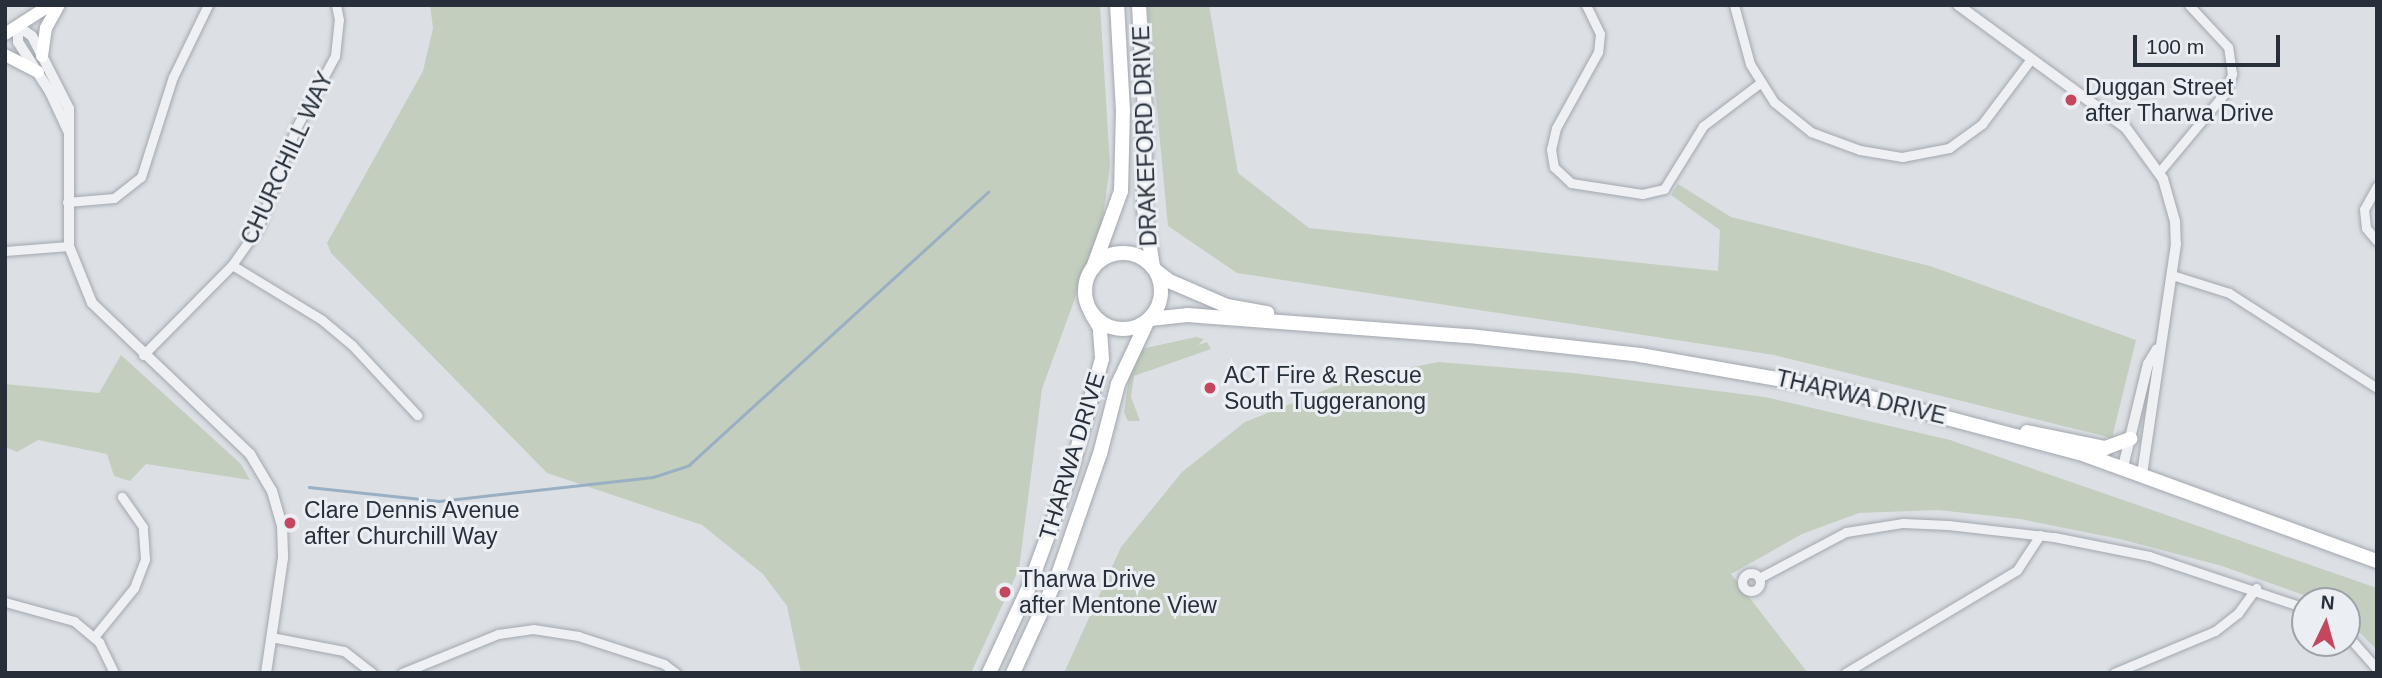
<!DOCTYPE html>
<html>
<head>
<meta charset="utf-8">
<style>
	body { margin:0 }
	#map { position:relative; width:2382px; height:678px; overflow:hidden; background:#dce0e5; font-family:Helvetica,sans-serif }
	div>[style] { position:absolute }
	.green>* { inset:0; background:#c3cebe }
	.stream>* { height:2.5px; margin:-1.25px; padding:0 1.25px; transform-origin:1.25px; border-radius:1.25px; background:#99afc3 }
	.roads { filter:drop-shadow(0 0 2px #a2a7ae) drop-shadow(0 0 2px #a2a7ae) }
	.minor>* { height:9px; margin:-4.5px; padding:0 4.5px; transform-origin:4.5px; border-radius:4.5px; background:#eef0f4 }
	.minor>.ring { margin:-4.5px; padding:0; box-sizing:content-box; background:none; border:9px solid #eef0f4; border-radius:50% }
	.tertiary>* { height:10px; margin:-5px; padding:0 5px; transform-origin:5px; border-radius:5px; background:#eef0f4 }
	.secondary>* { height:12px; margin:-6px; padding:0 6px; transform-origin:6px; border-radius:6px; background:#fff }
	.primary>* { height:14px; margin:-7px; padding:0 7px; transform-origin:7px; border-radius:7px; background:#fff }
	.trunk>* { height:14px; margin:-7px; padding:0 7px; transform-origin:7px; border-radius:7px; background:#fff }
	.trunk>.ring { margin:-7px; padding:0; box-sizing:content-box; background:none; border:14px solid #fff; border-radius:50% }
	.dots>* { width:19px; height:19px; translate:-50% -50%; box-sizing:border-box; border:4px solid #ebeff3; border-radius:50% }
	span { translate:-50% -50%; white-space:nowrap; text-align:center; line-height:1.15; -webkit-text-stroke:6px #ebeff3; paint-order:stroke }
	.poi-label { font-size:23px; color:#272f3a }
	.left { translate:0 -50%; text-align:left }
	.street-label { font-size:23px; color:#272f3a }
	.frame { position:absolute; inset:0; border:7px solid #272f3a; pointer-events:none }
	.north { position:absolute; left:2291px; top:587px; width:70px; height:70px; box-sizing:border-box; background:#ebeff3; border:2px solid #9da2a9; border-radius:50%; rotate:5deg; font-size:19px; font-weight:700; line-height:28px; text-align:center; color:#272f3a }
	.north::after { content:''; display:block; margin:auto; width:24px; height:32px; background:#c4475f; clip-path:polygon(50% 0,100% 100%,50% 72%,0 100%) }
	.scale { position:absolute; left:2133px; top:35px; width:147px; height:32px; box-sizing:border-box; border:4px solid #272f3a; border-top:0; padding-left:9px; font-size:21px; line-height:24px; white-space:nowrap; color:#272f3a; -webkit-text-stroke:5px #ebeff3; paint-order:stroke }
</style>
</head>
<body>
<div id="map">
	<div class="green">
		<i style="clip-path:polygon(430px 5px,1100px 5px,1110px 165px,1102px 224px,1042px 389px,1019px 569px,971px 673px,801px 673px,787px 606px,763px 574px,702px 525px,547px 473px,331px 253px,327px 243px,423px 71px,433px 28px)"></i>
		<i style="clip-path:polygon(1147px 5px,1209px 5px,1238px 173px,1309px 228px,1718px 271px,1720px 230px,1671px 195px,1678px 184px,1731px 217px,1930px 266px,2136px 340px,2112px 438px,1774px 355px,1237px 273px,1168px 226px)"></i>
		<i style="clip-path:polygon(1196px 337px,1204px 339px,1198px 345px,1207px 342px,1211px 349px,1134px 376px,1131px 397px,1140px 421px,1128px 421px,1124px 413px,1129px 376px,1141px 349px)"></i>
		<i style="clip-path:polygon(121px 355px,241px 464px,250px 480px,146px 464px,130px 481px,114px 476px,107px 454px,38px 440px,17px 452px,5px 447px,5px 384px,99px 393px)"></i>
		<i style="clip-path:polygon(1439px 362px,1573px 373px,1765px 397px,1950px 440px,2377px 588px,2377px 650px,2347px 620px,2347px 601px,2320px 601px,2222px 566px,2120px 539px,2020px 519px,1938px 510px,1859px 513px,1802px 534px,1731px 574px,1808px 673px,1064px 673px,1121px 547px,1182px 472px,1245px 422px,1355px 378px)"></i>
	</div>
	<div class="stream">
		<i style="left:309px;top:487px;width:131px;rotate:6.1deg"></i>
		<i style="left:439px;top:501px;width:215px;rotate:-6.4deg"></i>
		<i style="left:653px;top:477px;width:38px;rotate:-18deg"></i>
		<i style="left:689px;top:465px;width:405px;rotate:-42.4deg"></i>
	</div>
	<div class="roads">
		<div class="minor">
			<i style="left:1586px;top:5px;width:32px;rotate:64deg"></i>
			<i style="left:1600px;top:34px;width:18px;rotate:96deg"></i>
			<i style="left:1598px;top:52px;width:87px;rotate:118.9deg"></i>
			<i style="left:1556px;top:128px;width:22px;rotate:103deg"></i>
			<i style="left:1551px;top:149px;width:18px;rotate:81deg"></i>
			<i style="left:1554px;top:167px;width:23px;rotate:43deg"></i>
			<i style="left:1571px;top:183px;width:72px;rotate:8.8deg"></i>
			<i style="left:1642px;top:194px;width:23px;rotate:-13deg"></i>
			<i style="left:1664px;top:189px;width:74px;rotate:-58.2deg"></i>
			<i style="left:1703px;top:126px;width:71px;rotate:-37deg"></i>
			<i style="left:1734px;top:5px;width:61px;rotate:74.8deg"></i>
			<i style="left:1750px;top:64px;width:45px;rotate:57.7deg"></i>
			<i style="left:1774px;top:102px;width:48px;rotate:39deg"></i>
			<i style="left:1811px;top:132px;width:52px;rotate:20.2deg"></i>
			<i style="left:1860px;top:150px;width:43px;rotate:9.5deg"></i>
			<i style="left:1902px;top:157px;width:48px;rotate:-10.8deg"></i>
			<i style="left:1949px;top:148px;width:41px;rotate:-36deg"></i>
			<i style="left:1982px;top:124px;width:81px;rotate:-53deg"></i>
			<i style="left:2160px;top:171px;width:100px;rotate:-50.3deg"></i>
			<i style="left:2224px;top:94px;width:22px;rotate:-68deg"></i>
			<i style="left:2232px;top:74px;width:27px;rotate:-98deg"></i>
			<i style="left:2228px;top:47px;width:57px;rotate:-132.9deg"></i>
			<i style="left:2377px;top:186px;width:26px;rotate:119deg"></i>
			<i style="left:2364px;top:209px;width:19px;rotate:84deg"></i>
			<i style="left:2366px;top:228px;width:17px;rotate:50deg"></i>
			<i style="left:67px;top:202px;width:47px;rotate:-4.9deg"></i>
			<i style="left:114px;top:198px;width:34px;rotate:-38deg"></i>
			<i style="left:141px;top:177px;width:105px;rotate:-72.3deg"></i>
			<i style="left:173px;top:77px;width:80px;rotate:-64.1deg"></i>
			<i style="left:5px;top:251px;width:64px;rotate:-4.5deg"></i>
			<i style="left:232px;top:265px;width:105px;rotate:31.4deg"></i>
			<i style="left:322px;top:320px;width:39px;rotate:40deg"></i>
			<i style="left:352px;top:345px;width:96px;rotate:47.1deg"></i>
			<i style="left:2172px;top:275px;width:60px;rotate:17.5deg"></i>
			<i style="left:2229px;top:293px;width:176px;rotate:32.7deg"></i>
			<i style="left:143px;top:355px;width:127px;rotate:-45.3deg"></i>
			<i style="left:232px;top:265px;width:45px;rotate:-54.9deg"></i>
			<i style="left:258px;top:228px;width:107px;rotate:-69.2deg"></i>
			<i style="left:296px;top:128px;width:82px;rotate:-61.6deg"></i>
			<i style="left:335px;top:56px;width:36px;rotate:-84deg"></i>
			<i style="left:339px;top:20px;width:15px;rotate:-101deg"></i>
			<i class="ring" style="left:1742px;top:573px;width:9px;height:9px"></i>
			<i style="left:1759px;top:578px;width:98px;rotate:-27.9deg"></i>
			<i style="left:1846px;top:532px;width:58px;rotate:-9deg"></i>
			<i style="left:1903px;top:523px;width:45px;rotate:2.5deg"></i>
			<i style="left:1948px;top:525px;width:107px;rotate:6.5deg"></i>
			<i style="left:2054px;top:537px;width:97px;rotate:11.3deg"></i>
			<i style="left:2149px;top:556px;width:164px;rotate:18.4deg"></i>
			<i style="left:5px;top:602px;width:72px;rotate:15.4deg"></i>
			<i style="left:74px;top:621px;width:33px;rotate:40deg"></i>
			<i style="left:99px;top:642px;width:34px;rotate:64deg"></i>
			<i style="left:2347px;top:635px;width:45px;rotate:48.6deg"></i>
			<i style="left:94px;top:637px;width:63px;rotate:-50.8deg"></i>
			<i style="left:134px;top:588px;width:31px;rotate:-69deg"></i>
			<i style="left:145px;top:559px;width:32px;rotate:-94deg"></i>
			<i style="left:143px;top:527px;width:37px;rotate:-125deg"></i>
			<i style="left:271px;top:637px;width:74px;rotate:10.9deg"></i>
			<i style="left:344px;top:651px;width:36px;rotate:38deg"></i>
			<i style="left:402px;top:673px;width:104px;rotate:-22.1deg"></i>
			<i style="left:498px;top:634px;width:35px;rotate:-8deg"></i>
			<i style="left:533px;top:629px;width:46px;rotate:8.8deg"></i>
			<i style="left:578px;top:636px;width:90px;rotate:18deg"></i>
			<i style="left:664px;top:664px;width:15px;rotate:37deg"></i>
			<i style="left:1845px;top:673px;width:200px;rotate:-30.9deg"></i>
			<i style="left:2017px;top:570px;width:42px;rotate:-56.7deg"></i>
			<i style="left:2114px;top:673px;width:109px;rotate:-22.6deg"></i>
			<i style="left:2215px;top:631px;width:29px;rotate:-38deg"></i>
			<i style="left:2238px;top:613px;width:31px;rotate:-54deg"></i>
		</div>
		<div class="tertiary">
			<i style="left:1958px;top:5px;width:208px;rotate:36.2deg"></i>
			<i style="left:2126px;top:128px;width:63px;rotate:54deg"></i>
			<i style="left:2163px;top:179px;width:44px;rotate:74.1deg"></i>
			<i style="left:2175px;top:221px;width:23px;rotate:88deg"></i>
			<i style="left:2176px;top:244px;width:232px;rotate:98.4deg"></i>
			<i style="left:69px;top:133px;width:45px;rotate:-114.9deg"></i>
			<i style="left:50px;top:92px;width:59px;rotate:-122.6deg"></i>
			<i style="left:18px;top:42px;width:16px;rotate:-90deg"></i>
			<i style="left:18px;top:26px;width:17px;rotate:36deg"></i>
			<i style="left:32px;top:36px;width:82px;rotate:63.1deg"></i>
			<i style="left:69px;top:109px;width:137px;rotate:90deg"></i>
			<i style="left:69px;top:246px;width:61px;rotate:68deg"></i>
			<i style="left:92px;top:303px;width:219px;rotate:43.7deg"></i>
			<i style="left:250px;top:454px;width:43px;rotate:59.3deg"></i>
			<i style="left:272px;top:491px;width:36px;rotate:74deg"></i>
			<i style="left:282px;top:526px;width:32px;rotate:88deg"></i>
			<i style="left:283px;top:558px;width:116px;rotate:98.4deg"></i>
			<i style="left:2123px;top:467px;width:106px;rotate:-76.4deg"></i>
			<i style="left:2148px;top:364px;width:17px;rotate:-59deg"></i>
		</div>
		<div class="secondary">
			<i style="left:5px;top:34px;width:54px;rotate:-32.8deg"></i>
			<i style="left:5px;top:55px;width:37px;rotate:27deg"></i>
			<i style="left:42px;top:56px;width:28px;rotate:-82deg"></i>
			<i style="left:46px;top:28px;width:26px;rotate:-61deg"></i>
		</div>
		<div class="primary">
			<i style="left:1155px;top:270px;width:18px;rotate:38deg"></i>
			<i style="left:1169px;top:281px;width:63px;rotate:23.3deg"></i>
			<i style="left:1227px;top:306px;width:41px;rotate:9.9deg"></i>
			<i style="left:1150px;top:319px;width:37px;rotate:-6deg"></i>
			<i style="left:1187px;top:315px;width:283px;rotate:4.3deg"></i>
			<i style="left:1469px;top:336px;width:172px;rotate:6.3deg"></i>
			<i style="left:1640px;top:355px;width:204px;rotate:9.9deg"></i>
			<i style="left:1841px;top:390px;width:247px;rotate:14.8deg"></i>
			<i style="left:2080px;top:453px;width:316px;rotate:20deg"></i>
			<i style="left:2027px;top:432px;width:80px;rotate:11.6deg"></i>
			<i style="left:2105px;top:448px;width:27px;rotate:-20deg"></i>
			<i style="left:989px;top:673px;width:95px;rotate:-65.1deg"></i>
			<i style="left:1029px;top:587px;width:122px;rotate:-69.9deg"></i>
			<i style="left:1071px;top:472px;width:117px;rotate:-74.7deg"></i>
			<i style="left:1102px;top:359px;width:31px;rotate:-94deg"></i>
			<i style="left:1100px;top:328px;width:17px;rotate:-121deg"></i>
			<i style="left:1013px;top:673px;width:108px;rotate:-65.3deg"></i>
			<i style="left:1058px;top:575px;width:128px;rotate:-70.9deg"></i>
			<i style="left:1100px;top:454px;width:72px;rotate:-75.6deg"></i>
			<i style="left:1118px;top:384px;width:71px;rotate:-64.9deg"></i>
		</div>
		<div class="trunk">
			<i style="left:1139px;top:5px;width:107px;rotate:86.8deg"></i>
			<i style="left:1145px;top:112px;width:96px;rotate:90.6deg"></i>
			<i style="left:1144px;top:208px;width:60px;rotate:81.3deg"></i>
			<i class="ring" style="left:1085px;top:253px;width:62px;height:62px"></i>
			<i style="left:1093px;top:268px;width:82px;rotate:-70deg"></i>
			<i style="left:1121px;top:191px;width:80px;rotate:-88.6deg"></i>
			<i style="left:1123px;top:111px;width:106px;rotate:-93.2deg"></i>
		</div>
	</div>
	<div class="dots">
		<i style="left:2071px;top:100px;background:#c4475f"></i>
		<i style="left:1210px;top:388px;background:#c4475f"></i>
		<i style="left:290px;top:523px;background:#c4475f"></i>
		<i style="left:1005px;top:592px;background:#c4475f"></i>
	</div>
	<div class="poi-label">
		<span class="left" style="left:2085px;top:100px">Duggan Street<br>after Tharwa Drive</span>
		<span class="left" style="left:1224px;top:388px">ACT Fire &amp; Rescue<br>South Tuggeranong</span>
		<span class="left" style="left:304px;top:523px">Clare Dennis Avenue<br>after Churchill Way</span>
		<span class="left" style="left:1019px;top:592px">Tharwa Drive<br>after Mentone View</span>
	</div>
	<div class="street-label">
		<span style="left:1145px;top:136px;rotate:-92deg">DRAKEFORD DRIVE</span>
		<span style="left:287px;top:158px;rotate:-65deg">CHURCHILL WAY</span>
		<span style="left:1861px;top:397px;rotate:13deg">THARWA DRIVE</span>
		<span style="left:1072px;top:456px;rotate:-73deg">THARWA DRIVE</span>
	</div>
	<div class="frame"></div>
	<div class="north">N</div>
	<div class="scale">100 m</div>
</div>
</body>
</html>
